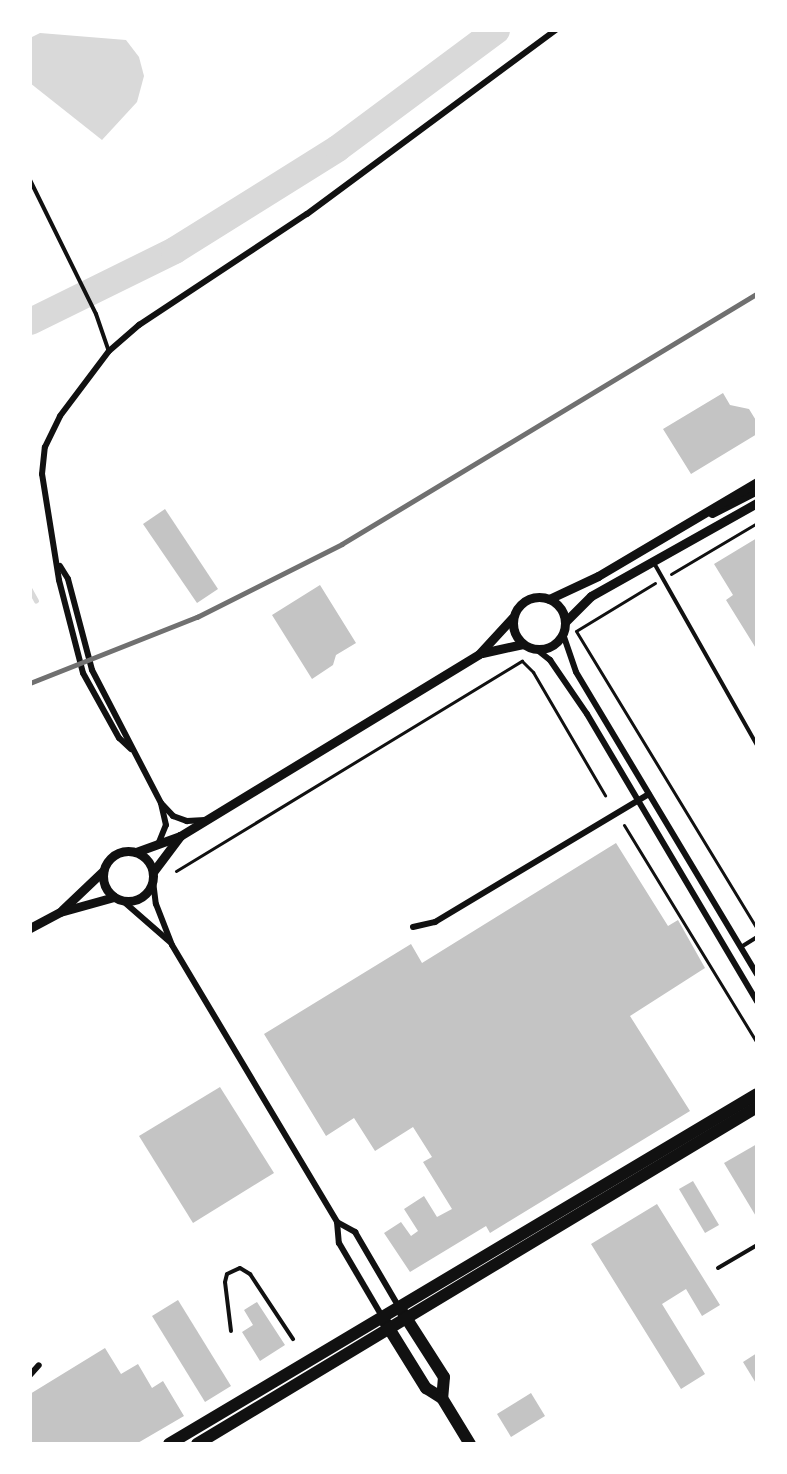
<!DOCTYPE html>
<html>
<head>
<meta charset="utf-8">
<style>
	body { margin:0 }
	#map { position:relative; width:787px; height:1474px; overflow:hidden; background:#fff; font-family:"IBM Plex Serif",serif }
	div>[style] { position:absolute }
	.water>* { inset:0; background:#d9d9d9 }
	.stream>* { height:4.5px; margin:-2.25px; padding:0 2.25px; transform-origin:2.25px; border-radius:2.25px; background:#d9d9d9 }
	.river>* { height:27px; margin:-13.5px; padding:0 13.5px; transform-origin:13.5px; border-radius:13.5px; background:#d9d9d9 }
	.building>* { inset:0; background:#c4c4c4 }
	.path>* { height:3px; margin:-1.5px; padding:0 1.5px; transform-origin:1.5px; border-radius:1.5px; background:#111 }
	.service>* { height:4px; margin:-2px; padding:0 2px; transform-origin:2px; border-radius:2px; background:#111 }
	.minor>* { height:6px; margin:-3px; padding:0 3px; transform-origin:3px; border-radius:3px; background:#111 }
	.tertiary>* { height:9px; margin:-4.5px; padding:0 4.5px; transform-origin:4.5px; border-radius:4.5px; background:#111 }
	.tertiary>.ring { margin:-4.5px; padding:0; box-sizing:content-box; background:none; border:9px solid #111; border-radius:50% }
	.primary>* { height:12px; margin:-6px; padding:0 6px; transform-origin:6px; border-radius:6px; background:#111 }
	.rail>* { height:4.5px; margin:-2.25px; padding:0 2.25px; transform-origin:2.25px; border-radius:2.25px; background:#707070 }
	span { translate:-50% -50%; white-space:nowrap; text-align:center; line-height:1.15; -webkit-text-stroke:6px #fff; paint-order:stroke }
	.frame { position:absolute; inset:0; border:32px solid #fff; pointer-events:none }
</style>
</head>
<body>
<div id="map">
	<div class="water">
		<i style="clip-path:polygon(40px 33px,126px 40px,139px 57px,144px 76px,137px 102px,102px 140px,30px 83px,30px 38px)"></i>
	</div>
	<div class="stream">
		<i style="left:30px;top:589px;width:13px;rotate:61deg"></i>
	</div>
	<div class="river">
		<i style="left:30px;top:321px;width:161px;rotate:-26.2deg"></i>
		<i style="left:174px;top:250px;width:192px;rotate:-32deg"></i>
		<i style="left:337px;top:148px;width:198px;rotate:-36.6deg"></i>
	</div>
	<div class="building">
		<i style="clip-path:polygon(723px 393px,730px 405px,749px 409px,757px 422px,757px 434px,691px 474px,663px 429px)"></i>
		<i style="clip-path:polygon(165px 509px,218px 589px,197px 603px,143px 524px)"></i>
		<i style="clip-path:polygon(757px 538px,757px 650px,726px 600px,733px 595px,714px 564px)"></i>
		<i style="clip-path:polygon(320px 585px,356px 643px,336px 655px,333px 665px,312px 679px,272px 615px)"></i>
		<i style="clip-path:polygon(616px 843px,668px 926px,678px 920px,705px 968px,630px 1016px,690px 1111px,490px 1233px,486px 1226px,410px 1272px,384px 1233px,401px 1222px,411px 1236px,418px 1231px,404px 1209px,424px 1196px,437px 1217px,452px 1209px,423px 1162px,432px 1157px,413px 1127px,375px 1151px,354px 1118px,326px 1136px,264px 1034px,411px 944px,422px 963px)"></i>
		<i style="clip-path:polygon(220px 1087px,274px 1173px,193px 1223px,139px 1136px)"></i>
		<i style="clip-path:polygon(757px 1144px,757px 1218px,724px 1163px)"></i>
		<i style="clip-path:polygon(693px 1181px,719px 1225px,705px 1233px,679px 1189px)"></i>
		<i style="clip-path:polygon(657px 1204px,720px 1305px,702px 1316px,686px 1289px,662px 1304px,705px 1374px,681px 1389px,591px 1244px)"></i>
		<i style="clip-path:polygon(178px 1300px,231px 1386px,205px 1402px,152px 1316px)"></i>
		<i style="clip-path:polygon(257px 1302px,285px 1345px,260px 1361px,242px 1332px,253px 1325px,244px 1310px)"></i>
		<i style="clip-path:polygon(105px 1348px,121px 1374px,138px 1364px,152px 1388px,163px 1381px,184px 1416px,136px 1444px,30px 1444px,30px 1394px)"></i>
		<i style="clip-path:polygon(757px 1353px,757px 1385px,743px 1362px)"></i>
		<i style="clip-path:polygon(531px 1393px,545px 1416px,511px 1437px,497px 1414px)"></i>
	</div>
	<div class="path">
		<i style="left:671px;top:574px;width:100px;rotate:-30.7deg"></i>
		<i style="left:655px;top:583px;width:92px;rotate:148.7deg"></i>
		<i style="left:576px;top:631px;width:349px;rotate:58.7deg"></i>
		<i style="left:624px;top:825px;width:255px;rotate:58.6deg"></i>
		<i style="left:176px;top:871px;width:405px;rotate:-31.3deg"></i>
		<i style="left:522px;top:661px;width:16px;rotate:45deg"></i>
		<i style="left:533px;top:672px;width:143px;rotate:59.7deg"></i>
	</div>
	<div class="service">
		<i style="left:30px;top:180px;width:149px;rotate:63.8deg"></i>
		<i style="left:96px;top:314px;width:39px;rotate:71deg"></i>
		<i style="left:654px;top:563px;width:209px;rotate:60.5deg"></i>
		<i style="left:741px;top:947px;width:19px;rotate:-32deg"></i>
		<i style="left:718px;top:1268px;width:45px;rotate:-30.5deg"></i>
		<i style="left:231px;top:1331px;width:49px;rotate:-97deg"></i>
		<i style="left:225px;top:1282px;width:8px;rotate:-76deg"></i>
		<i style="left:227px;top:1274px;width:14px;rotate:-25deg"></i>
		<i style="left:240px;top:1268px;width:12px;rotate:31deg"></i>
		<i style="left:250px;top:1274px;width:78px;rotate:56.5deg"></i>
	</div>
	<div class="minor">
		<i style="left:60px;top:566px;width:15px;rotate:58deg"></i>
		<i style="left:68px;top:579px;width:94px;rotate:75.2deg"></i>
		<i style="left:92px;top:670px;width:150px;rotate:62.6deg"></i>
		<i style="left:161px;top:803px;width:18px;rotate:47deg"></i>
		<i style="left:173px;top:816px;width:15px;rotate:20deg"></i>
		<i style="left:187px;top:821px;width:18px;rotate:-3deg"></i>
		<i style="left:563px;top:634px;width:40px;rotate:71.1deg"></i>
		<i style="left:576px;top:672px;width:352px;rotate:59.1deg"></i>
		<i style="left:536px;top:649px;width:18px;rotate:38deg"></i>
		<i style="left:550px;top:660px;width:65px;rotate:55.6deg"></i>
		<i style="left:587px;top:714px;width:334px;rotate:59.4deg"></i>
		<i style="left:131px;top:749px;width:16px;rotate:-137deg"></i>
		<i style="left:119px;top:738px;width:74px;rotate:-119deg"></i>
		<i style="left:83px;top:673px;width:96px;rotate:-104.5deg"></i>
		<i style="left:59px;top:580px;width:107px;rotate:-99.1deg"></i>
		<i style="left:42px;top:474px;width:27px;rotate:-84deg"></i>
		<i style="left:45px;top:447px;width:34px;rotate:-64deg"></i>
		<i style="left:60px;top:416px;width:81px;rotate:-53deg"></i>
		<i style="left:109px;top:351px;width:40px;rotate:-41deg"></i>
		<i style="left:139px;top:325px;width:201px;rotate:-33.5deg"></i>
		<i style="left:307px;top:214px;width:310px;rotate:-36.5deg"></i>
		<i style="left:159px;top:842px;width:18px;rotate:-68deg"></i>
		<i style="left:166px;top:825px;width:22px;rotate:-103deg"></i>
		<i style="left:153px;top:881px;width:23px;rotate:83deg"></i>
		<i style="left:156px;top:904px;width:44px;rotate:68.7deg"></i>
		<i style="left:172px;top:945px;width:322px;rotate:59.2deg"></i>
		<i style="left:337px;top:1222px;width:21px;rotate:85deg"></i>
		<i style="left:339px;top:1243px;width:87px;rotate:59.6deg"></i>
		<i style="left:123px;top:901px;width:62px;rotate:41.1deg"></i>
		<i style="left:413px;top:927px;width:23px;rotate:-13deg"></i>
		<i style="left:435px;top:922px;width:249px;rotate:-30.9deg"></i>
		<i style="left:337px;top:1222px;width:21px;rotate:29deg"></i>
		<i style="left:355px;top:1232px;width:89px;rotate:59.7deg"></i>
		<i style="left:30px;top:1375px;width:13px;rotate:-48deg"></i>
	</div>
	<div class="tertiary">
		<i style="left:712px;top:513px;width:51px;rotate:-27.1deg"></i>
		<i class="ring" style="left:513px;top:597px;width:43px;height:43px"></i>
		<i style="left:549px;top:599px;width:54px;rotate:-25.1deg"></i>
		<i style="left:598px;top:576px;width:185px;rotate:-30.6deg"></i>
		<i style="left:566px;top:621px;width:35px;rotate:-45deg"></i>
		<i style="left:591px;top:596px;width:190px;rotate:-29.3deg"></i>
		<i style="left:482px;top:653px;width:42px;rotate:-12.4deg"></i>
		<i class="ring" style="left:103px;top:851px;width:41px;height:41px"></i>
		<i style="left:136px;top:852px;width:47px;rotate:-20deg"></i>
		<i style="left:180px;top:836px;width:350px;rotate:-31.3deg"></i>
		<i style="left:479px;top:654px;width:50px;rotate:-47.4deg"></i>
		<i style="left:153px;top:872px;width:45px;rotate:-53.1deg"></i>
		<i style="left:62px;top:910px;width:57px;rotate:-43.6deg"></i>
		<i style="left:30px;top:928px;width:34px;rotate:-28deg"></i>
		<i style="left:60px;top:912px;width:56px;rotate:-15.5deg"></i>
	</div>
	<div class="primary">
		<i style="left:403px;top:1313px;width:76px;rotate:57.4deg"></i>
		<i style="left:444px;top:1377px;width:21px;rotate:95deg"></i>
		<i style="left:385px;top:1322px;width:78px;rotate:58.2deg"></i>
		<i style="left:426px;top:1388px;width:19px;rotate:32deg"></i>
		<i style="left:442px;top:1398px;width:54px;rotate:58.7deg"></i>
		<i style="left:169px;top:1444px;width:684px;rotate:-30.76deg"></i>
		<i style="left:197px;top:1444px;width:654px;rotate:-31.04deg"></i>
	</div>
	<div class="rail">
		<i style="left:30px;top:683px;width:180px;rotate:-21.6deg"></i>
		<i style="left:197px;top:617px;width:162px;rotate:-26.7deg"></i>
		<i style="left:342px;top:544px;width:484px;rotate:-31.1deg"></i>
	</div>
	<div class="frame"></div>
</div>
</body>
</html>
